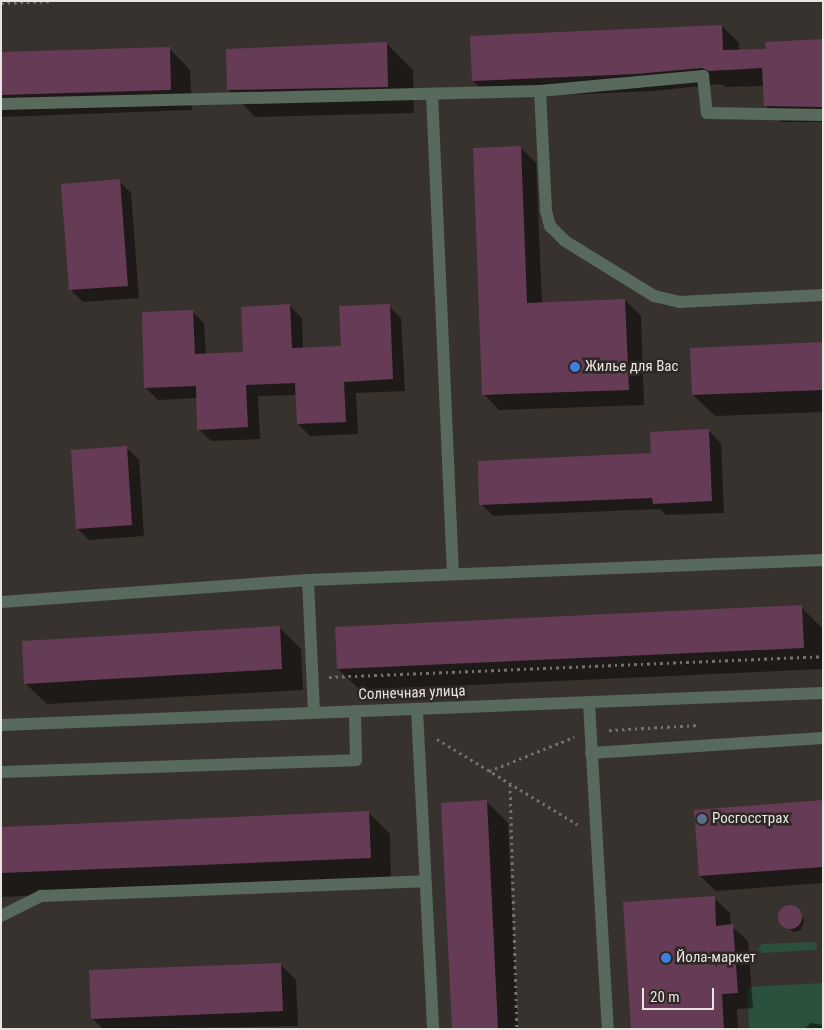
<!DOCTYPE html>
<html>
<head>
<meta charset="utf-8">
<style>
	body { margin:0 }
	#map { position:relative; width:824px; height:1030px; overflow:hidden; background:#37322d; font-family:"Roboto Condensed",sans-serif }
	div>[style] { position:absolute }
	.green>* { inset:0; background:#2b513d }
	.shadow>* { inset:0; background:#0007 }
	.building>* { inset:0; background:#663b56 }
	.round { border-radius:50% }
	.path>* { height:3px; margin-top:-1.5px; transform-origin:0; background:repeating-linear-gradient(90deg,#76716d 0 2.5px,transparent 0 6.5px) }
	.minor>* { height:12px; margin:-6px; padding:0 6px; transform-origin:6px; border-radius:6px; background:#576a5b }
	.dots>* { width:14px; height:14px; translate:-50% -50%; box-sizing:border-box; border:2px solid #2d2824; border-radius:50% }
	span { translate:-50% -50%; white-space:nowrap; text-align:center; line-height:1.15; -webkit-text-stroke:5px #2d2824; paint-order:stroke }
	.poi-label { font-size:15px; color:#e8e4e1 }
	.left { translate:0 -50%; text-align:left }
	.street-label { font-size:15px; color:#e8e4e1 }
	.frame { position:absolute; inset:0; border:2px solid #e8e4e1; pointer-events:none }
	.scale { position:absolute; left:642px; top:988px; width:72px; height:22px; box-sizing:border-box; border:2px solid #e8e4e1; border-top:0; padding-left:6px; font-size:15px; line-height:18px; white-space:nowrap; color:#e8e4e1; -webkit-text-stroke:4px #2d2824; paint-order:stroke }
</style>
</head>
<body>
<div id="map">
	<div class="green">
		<i style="clip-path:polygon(814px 942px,818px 946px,815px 950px,762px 953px,758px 949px,762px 944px)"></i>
		<i style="clip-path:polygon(823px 983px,823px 1029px,749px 1029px,748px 987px)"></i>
	</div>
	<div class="shadow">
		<i style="clip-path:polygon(722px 26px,739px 43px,739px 51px,767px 50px,823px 41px,823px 122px,782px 122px,765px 105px,764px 86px,727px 87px,720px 84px,654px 91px,490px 98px,473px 81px)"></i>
		<i style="clip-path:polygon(386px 43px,413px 70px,414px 113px,255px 117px,229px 90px)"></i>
		<i style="clip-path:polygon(169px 48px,190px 70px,192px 110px,1px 117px,1px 54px)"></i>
		<i style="clip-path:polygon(520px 147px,536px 163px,542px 303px,625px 300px,641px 316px,644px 405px,499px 410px,484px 394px)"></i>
		<i style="clip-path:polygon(119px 181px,131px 193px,139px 298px,83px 302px,71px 290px)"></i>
		<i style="clip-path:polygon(290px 306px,302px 318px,303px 348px,342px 347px,389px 306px,401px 318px,405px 391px,356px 393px,358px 434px,310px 436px,298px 424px,297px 395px,258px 396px,260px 439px,211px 441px,199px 429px,197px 398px,158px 400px,146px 388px,192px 311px,204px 323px,206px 355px,244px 353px)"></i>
		<i style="clip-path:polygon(823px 343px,823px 412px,715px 416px,693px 395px)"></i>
		<i style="clip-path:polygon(709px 431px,721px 443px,724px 513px,666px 515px,660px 509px,493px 516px,481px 504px,652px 455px)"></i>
		<i style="clip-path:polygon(127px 448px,139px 460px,144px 536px,89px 540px,77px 528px)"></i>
		<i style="clip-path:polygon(801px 607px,822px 628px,823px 669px,360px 690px,338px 669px)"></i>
		<i style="clip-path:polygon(279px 627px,301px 649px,303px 690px,47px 704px,25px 683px)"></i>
		<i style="clip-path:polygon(487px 802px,508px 823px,518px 1029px,453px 1029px)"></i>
		<i style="clip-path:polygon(823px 802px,823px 883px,716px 891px,700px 876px)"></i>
		<i style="clip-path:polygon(368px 812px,390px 834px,391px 878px,1px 897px,1px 828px)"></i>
		<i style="clip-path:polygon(714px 898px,730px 913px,731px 926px,748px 941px,753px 1008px,737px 1009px,738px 1029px,632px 1029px)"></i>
		<i style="clip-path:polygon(789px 906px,797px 910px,804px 920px,801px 930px,794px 932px,784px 926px,779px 917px,783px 909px)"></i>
		<i style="clip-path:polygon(281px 965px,296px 980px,298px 1026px,103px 1029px,92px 1018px)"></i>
		<i style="clip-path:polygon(811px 1023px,823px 1025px,823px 1029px,804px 1029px)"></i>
	</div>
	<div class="building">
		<i style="clip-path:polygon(722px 25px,723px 50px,766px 49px,765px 42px,823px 39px,823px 107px,764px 106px,762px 68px,709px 71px,702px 68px,636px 74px,472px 81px,470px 36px)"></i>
		<i style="clip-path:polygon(387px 42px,388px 87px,227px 90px,226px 49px)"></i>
		<i style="clip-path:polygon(170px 47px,171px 90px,1px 95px,1px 52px)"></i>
		<i style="clip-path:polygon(521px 146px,527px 303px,625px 299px,629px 390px,482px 395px,473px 148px)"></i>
		<i style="clip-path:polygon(120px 179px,128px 286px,69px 290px,61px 184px)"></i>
		<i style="clip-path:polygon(290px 304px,292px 348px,341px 346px,339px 306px,390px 304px,393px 379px,344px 382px,346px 422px,297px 424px,295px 383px,246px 385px,248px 427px,197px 430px,196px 386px,144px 388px,142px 312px,193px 310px,195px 354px,243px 352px,241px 307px)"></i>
		<i style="clip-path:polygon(823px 342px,823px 390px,692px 395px,690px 348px)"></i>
		<i style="clip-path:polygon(709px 429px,712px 501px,653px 504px,652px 498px,479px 505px,478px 461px,651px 453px,650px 432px)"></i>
		<i style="clip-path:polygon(127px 446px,132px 525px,76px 529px,71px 450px)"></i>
		<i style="clip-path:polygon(802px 605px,804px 648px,337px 669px,335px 627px)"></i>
		<i style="clip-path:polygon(280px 626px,282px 669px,24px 684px,22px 641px)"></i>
		<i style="clip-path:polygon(487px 800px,498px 1029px,452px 1029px,441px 803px)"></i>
		<i style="clip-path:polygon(823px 800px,823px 867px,699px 876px,694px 810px)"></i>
		<i style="clip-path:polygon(369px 811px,371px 858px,1px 873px,1px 827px)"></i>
		<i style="clip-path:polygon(715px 896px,716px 926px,733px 924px,738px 993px,722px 994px,724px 1029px,631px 1029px,623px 902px)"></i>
		<i class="round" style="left:778px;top:905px;width:24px;height:24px"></i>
		<i style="clip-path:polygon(281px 963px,283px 1011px,91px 1019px,89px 970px)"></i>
	</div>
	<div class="path">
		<i style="left:1px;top:3px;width:51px;rotate:-2.2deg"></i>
		<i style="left:329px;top:677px;width:494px;rotate:-2.4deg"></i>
		<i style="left:609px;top:730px;width:91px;rotate:-3.1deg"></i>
		<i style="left:437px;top:739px;width:164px;rotate:31.3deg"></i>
		<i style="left:489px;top:771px;width:92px;rotate:-21.8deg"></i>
		<i style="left:510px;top:784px;width:245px;rotate:88.4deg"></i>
	</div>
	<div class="minor">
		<i style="left:540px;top:91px;width:120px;rotate:87.1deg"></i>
		<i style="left:546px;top:211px;width:16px;rotate:75deg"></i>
		<i style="left:550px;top:226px;width:21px;rotate:45deg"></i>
		<i style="left:565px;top:241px;width:105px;rotate:31.7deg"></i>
		<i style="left:654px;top:296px;width:26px;rotate:13deg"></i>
		<i style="left:679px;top:302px;width:144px;rotate:-2.8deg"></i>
		<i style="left:432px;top:94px;width:480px;rotate:87.5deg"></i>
		<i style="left:1px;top:104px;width:539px;rotate:-1.38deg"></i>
		<i style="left:540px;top:91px;width:164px;rotate:-5.3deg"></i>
		<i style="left:703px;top:76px;width:37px;rotate:84deg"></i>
		<i style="left:707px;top:113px;width:116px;rotate:1deg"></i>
		<i style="left:308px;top:580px;width:132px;rotate:87.4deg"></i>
		<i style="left:1px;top:602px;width:308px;rotate:-4.1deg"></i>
		<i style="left:308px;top:580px;width:515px;rotate:-2.22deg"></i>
		<i style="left:589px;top:703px;width:327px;rotate:86.7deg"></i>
		<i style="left:417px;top:710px;width:319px;rotate:87.1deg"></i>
		<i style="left:1px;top:725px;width:823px;rotate:-2.23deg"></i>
		<i style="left:591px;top:753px;width:232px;rotate:-3.7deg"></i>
		<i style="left:1px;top:772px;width:355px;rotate:-1.9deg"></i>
		<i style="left:356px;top:760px;width:49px;rotate:-91.2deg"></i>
		<i style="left:1px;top:916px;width:45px;rotate:-26.6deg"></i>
		<i style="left:41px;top:896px;width:384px;rotate:-2.2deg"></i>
	</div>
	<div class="dots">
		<i style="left:575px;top:367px;background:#3f7fe0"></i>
		<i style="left:702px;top:819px;background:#5c6f8a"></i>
		<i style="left:666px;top:958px;background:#3f7fe0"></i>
	</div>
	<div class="poi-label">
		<span class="left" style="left:585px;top:367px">Жилье для Вас</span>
		<span class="left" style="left:712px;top:819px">Росгосстрах</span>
		<span class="left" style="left:676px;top:958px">Йола-маркет</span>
	</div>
	<div class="street-label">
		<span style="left:412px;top:693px;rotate:-2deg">Солнечная улица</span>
	</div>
	<div class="frame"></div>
	<div class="scale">20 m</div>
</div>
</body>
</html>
